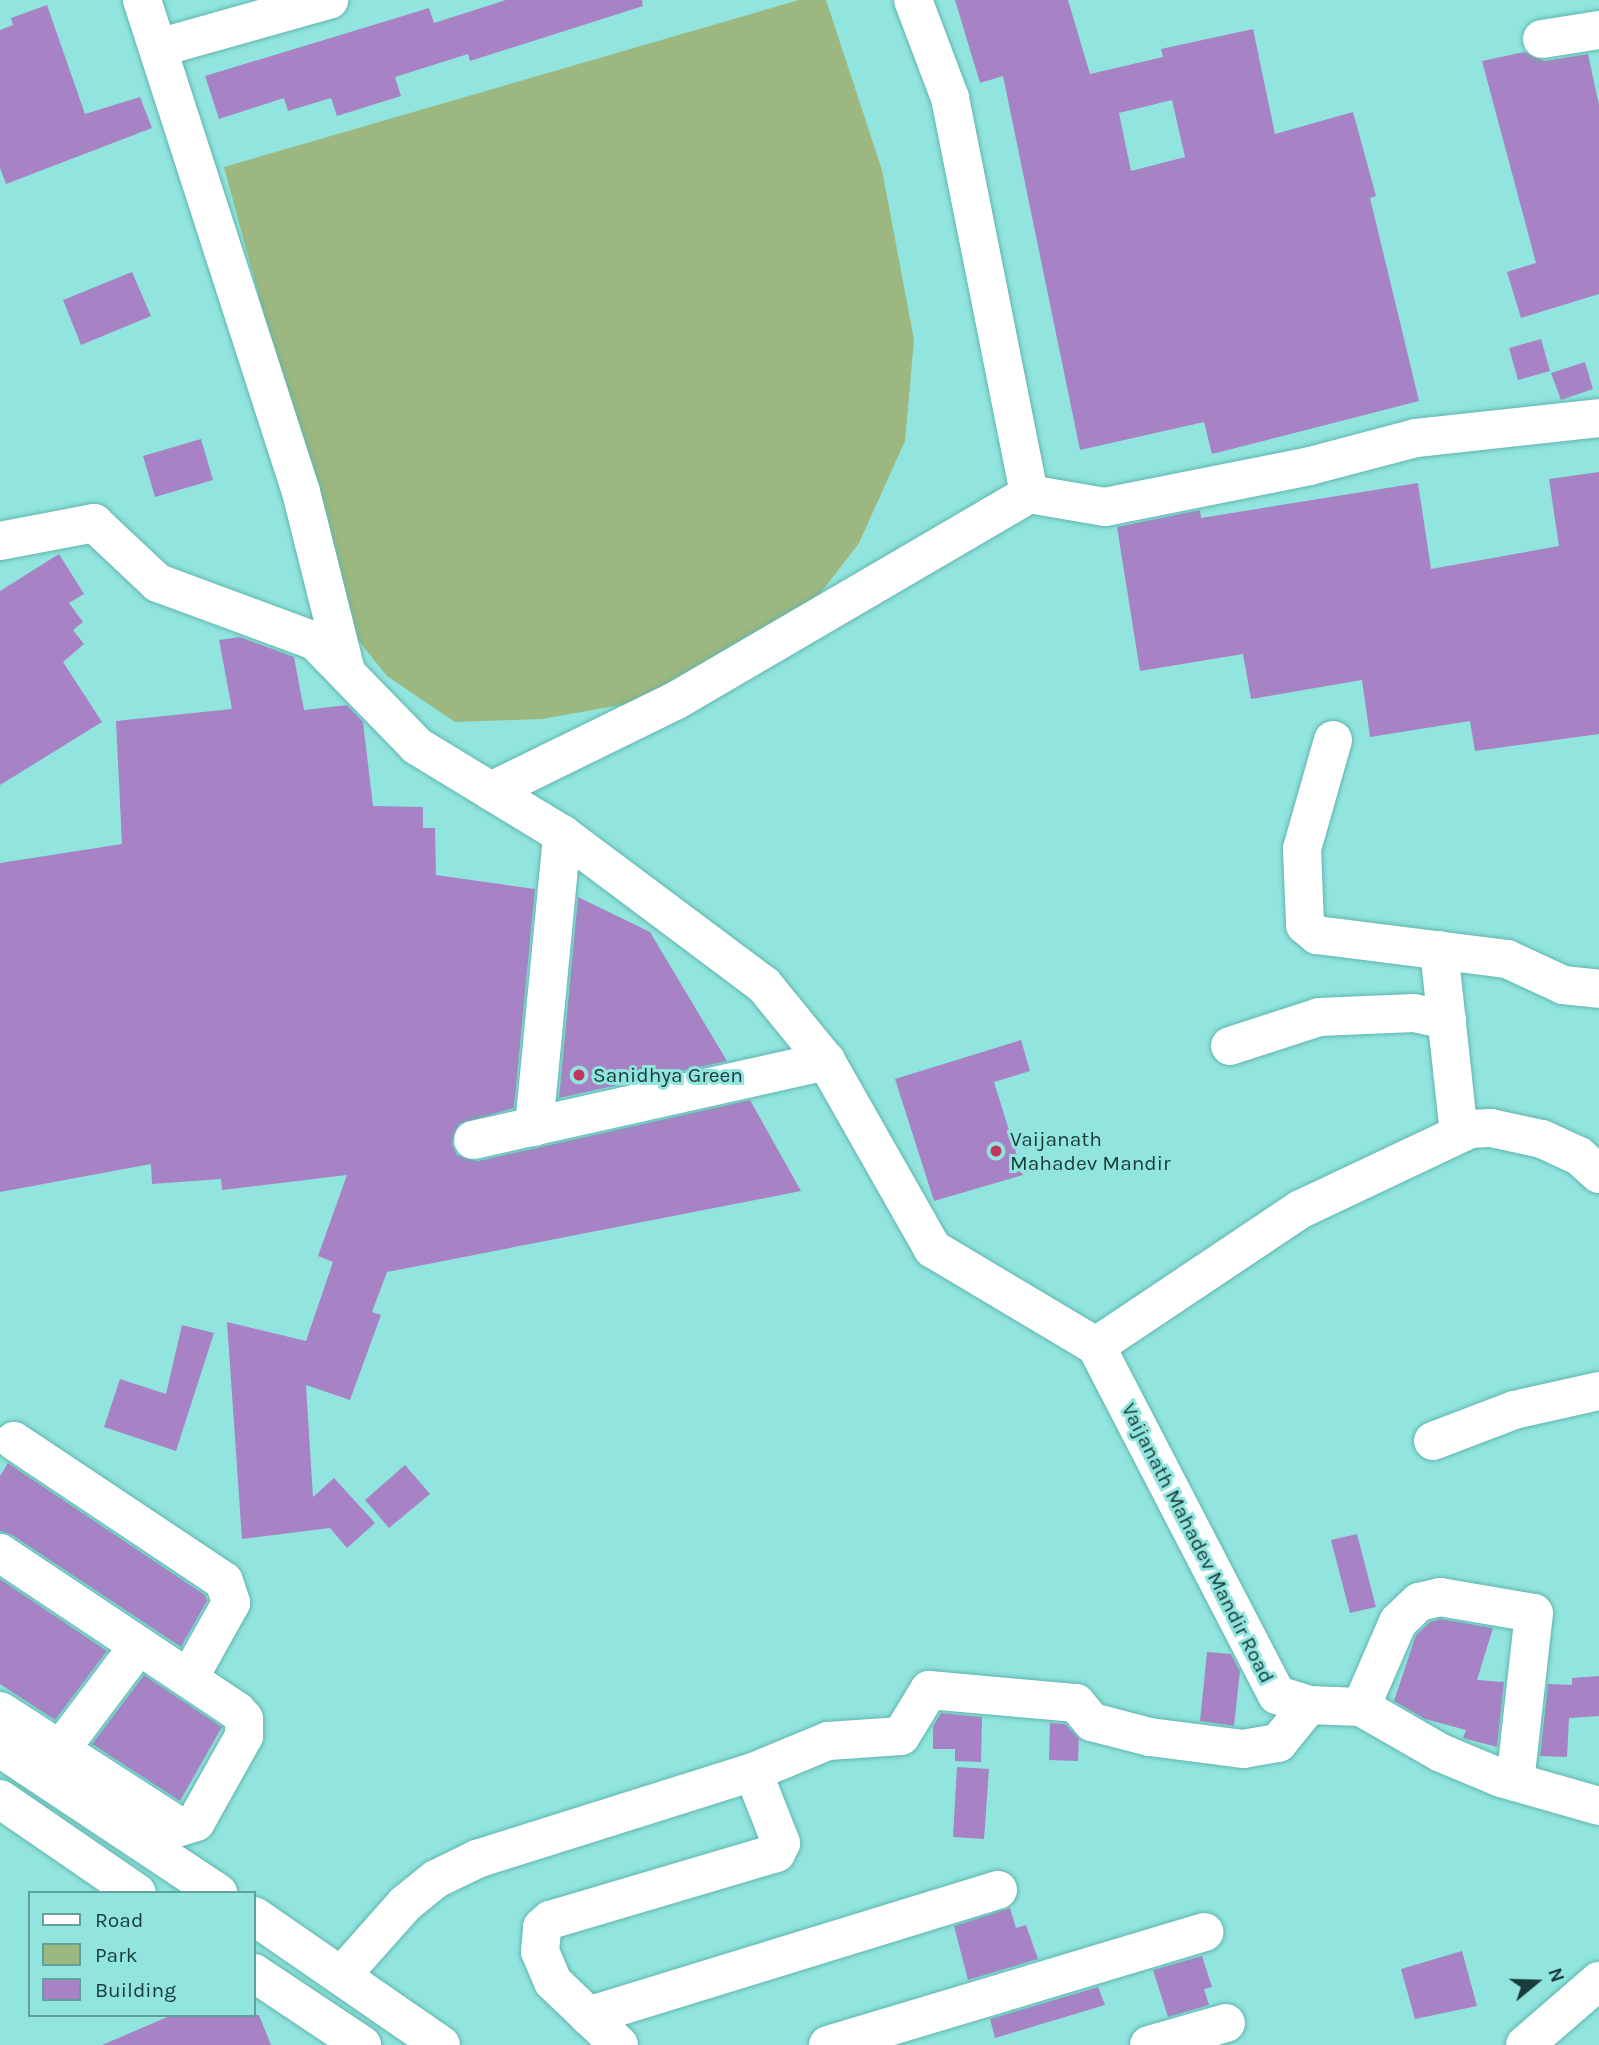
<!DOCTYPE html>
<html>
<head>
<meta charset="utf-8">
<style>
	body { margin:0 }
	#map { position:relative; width:1599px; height:2045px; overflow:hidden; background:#91e5de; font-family:Karla,sans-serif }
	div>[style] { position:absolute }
	.green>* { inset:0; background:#9cb77f }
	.building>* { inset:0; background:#a783c5 }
	.roads { filter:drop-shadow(0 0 2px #61b5af) drop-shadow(0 0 2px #61b5af) }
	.minor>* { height:38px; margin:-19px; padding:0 19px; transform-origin:19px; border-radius:19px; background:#fff }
	.dots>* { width:19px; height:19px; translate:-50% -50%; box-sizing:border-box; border:4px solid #91e5de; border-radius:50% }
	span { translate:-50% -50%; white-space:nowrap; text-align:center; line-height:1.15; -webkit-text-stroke:6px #91e5de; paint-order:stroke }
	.poi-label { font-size:21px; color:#193c3a }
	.left { translate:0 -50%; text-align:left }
	.street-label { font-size:21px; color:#193c3a }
	.legend { position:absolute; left:28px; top:1891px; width:228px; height:126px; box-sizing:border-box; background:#91e5de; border:2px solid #61a19c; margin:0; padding:9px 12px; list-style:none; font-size:21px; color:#193c3a }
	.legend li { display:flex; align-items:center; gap:14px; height:35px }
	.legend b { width:35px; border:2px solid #61a19c }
	.north { position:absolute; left:1501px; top:1947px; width:70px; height:70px; -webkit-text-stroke:5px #91e5de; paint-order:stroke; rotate:71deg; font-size:19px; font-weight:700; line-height:28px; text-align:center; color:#193c3a }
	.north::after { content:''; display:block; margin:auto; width:24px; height:32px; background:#193c3a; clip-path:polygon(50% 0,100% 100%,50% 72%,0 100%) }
</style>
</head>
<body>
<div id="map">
	<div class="green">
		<i style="clip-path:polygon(799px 0,826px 0,882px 170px,914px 340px,905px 441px,859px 543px,819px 595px,637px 702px,542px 719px,455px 722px,387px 676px,349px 629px,224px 167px)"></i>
	</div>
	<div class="building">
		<i style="clip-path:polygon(506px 0,642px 0,643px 6px,470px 61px,468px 54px,395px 77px,401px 96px,337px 116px,331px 98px,288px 111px,284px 98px,219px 119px,205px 76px,429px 8px,434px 23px)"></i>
		<i style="clip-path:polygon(evenodd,955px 0,1068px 0,1090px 74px,1163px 57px,1161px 49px,1253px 29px,1275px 134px,1353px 112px,1376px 196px,1370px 198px,1419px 401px,1212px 454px,1204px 422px,1080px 450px,1003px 76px,980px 83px,955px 0,1172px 100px,1185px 157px,1131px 171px,1119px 113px,1172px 100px)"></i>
		<i style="clip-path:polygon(47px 5px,85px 114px,140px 97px,152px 128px,6px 184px,0 168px,0 30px,13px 25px,11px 18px)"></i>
		<i style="clip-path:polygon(1524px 52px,1545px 61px,1588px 54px,1599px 105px,1599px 294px,1521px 318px,1507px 272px,1536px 263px,1482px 61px)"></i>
		<i style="clip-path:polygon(132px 272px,151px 316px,81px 345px,63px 300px)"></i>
		<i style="clip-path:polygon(1541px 339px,1550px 371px,1518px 380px,1509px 348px)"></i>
		<i style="clip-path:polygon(1585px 362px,1593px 389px,1561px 400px,1551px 373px)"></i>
		<i style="clip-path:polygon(201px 439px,213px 480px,155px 497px,143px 456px)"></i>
		<i style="clip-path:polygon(1599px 472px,1599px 734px,1475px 751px,1470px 721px,1370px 737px,1362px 680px,1251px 699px,1243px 654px,1140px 671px,1117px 527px,1200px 510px,1201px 518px,1418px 483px,1431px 569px,1559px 546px,1549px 479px)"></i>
		<i style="clip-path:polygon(59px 554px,84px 594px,69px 603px,83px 622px,73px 630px,84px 644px,63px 662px,102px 722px,0 785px,0 591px)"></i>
		<i style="clip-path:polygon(240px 637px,294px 657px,304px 710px,347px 705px,363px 722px,373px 806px,423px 807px,423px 828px,435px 828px,436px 875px,535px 889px,514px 1108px,459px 1124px,452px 1144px,457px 1155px,478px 1161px,750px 1100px,801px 1191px,387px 1272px,372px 1312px,381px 1315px,350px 1400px,306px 1385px,313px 1497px,334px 1478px,375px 1523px,347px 1548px,330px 1528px,242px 1539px,227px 1322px,306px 1341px,333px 1262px,318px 1256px,347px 1175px,222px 1190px,221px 1179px,152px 1184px,151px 1164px,0 1192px,0 863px,122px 844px,116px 721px,232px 709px,219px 640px)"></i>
		<i style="clip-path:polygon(578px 897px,650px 932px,727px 1061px,559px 1098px)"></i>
		<i style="clip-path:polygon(1021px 1040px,1030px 1071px,994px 1082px,1023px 1175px,934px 1201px,895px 1079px)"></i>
		<i style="clip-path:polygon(182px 1325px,214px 1333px,176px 1451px,104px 1427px,120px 1379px,166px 1394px)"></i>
		<i style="clip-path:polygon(8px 1463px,205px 1595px,207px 1601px,181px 1647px,12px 1535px,0 1531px,0 1476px)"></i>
		<i style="clip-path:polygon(405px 1465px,430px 1494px,389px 1528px,365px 1500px)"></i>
		<i style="clip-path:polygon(1357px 1534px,1376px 1607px,1350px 1613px,1331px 1540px)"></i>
		<i style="clip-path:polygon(0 1579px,107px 1651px,55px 1720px,0 1684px)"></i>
		<i style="clip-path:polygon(1441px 1619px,1493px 1628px,1477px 1680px,1504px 1682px,1497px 1747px,1463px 1738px,1466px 1730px,1425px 1719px,1394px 1701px,1416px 1635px,1430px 1622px)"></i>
		<i style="clip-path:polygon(1207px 1652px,1231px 1654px,1240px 1671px,1234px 1726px,1200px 1721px)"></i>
		<i style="clip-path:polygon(144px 1675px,222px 1727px,180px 1801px,92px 1744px)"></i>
		<i style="clip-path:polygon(1599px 1676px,1599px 1716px,1569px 1718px,1567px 1757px,1540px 1756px,1548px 1684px,1572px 1685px,1572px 1678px)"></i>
		<i style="clip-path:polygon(941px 1713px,982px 1717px,981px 1762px,955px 1761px,955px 1749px,933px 1749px,933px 1726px)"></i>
		<i style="clip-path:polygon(1050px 1723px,1065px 1724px,1079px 1738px,1078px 1761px,1049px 1760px)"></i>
		<i style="clip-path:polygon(957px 1767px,989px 1769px,984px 1839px,953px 1837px)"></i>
		<i style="clip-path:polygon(1010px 1908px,1016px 1928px,1026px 1925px,1038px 1959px,968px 1980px,954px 1926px)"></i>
		<i style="clip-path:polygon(1462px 1951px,1477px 2006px,1415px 2019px,1401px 1969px)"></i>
		<i style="clip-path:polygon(1202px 1956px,1212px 1987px,1204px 1989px,1209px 2005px,1168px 2017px,1153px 1970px)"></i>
		<i style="clip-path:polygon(1098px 1987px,1105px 2005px,995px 2038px,990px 2019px)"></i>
		<i style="clip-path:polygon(172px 2015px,259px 2015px,271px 2045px,102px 2045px)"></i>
	</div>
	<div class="roads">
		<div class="minor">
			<i style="left:142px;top:0;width:517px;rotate:72.09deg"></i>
			<i style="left:301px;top:492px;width:185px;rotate:75.9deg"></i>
			<i style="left:913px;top:0;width:105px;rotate:69.3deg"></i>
			<i style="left:950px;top:98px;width:404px;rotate:78.7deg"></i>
			<i style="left:1029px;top:494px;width:77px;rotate:9.7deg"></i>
			<i style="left:1105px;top:507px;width:209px;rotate:-11.3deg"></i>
			<i style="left:1310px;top:466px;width:110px;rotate:-14.8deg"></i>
			<i style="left:1416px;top:438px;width:184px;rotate:-6.2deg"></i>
			<i style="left:1542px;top:39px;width:58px;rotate:-9deg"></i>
			<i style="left:158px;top:48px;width:178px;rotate:-15.7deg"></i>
			<i style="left:0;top:541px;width:96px;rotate:-10.8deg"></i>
			<i style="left:94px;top:523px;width:88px;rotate:43.2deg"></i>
			<i style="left:158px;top:583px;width:167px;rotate:20.3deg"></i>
			<i style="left:315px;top:641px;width:146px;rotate:45.8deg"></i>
			<i style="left:417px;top:746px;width:170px;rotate:31.3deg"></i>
			<i style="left:562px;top:834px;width:252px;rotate:36.8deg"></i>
			<i style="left:764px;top:985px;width:98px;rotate:50.8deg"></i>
			<i style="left:826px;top:1061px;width:216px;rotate:60.4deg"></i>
			<i style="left:933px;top:1249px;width:190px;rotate:30.8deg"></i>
			<i style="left:1333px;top:740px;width:113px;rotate:105.9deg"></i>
			<i style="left:1302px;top:849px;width:76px;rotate:87.7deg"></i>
			<i style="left:1305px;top:925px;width:16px;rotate:40deg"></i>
			<i style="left:1317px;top:935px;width:192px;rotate:7.2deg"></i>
			<i style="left:1507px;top:959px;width:62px;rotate:24.9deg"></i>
			<i style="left:1563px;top:985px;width:36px;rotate:6deg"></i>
			<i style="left:491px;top:791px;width:205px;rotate:-26.1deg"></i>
			<i style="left:675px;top:701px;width:410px;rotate:-30.3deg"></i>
			<i style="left:1439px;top:950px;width:184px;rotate:83.8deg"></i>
			<i style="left:1230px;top:1046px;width:94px;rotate:-18deg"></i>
			<i style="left:1319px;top:1017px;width:95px;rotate:-2.4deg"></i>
			<i style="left:1414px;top:1013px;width:34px;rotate:12deg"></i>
			<i style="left:534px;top:1127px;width:294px;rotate:-84.5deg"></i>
			<i style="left:473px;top:1140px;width:362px;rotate:-12.6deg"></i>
			<i style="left:1096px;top:1346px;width:393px;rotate:62.6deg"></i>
			<i style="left:1277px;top:1695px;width:34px;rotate:17deg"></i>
			<i style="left:1309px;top:1705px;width:52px;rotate:2.2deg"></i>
			<i style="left:1361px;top:1707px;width:92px;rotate:29.9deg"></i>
			<i style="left:1441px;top:1753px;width:65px;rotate:22.6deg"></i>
			<i style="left:1501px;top:1778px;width:102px;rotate:15.9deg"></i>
			<i style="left:1096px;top:1346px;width:247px;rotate:-33.8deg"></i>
			<i style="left:1301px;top:1209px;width:187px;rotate:-25.3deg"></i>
			<i style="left:1470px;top:1129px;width:21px;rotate:-3deg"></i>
			<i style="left:1491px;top:1128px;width:52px;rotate:12.2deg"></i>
			<i style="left:1542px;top:1139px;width:41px;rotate:24.7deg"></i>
			<i style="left:1579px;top:1156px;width:27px;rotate:42deg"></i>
			<i style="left:14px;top:1441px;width:252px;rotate:33.7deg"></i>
			<i style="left:224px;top:1581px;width:23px;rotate:72deg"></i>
			<i style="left:231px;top:1603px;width:86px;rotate:119.2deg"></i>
			<i style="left:1433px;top:1441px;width:87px;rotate:-20.9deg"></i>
			<i style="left:1514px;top:1410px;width:87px;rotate:-12.6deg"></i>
			<i style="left:0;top:1553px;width:285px;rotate:33.7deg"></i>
			<i style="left:237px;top:1711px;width:11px;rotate:49deg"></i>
			<i style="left:244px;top:1719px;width:17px;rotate:90deg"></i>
			<i style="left:244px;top:1736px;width:98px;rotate:119.2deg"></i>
			<i style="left:196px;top:1822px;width:17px;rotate:163deg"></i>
			<i style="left:180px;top:1827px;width:214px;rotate:-147.2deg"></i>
			<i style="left:1361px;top:1707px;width:93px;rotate:-66.5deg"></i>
			<i style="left:1398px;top:1622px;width:29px;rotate:-44deg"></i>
			<i style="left:1419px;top:1602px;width:22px;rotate:-13deg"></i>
			<i style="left:1440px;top:1597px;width:95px;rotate:9.7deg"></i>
			<i style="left:1534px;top:1613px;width:170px;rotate:96.4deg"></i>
			<i style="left:0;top:1748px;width:262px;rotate:33.6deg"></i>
			<i style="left:60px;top:1750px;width:131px;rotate:-53deg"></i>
			<i style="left:0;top:1799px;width:166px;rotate:34.5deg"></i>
			<i style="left:254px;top:1916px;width:227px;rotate:34.6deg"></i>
			<i style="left:254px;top:1973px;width:130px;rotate:33.7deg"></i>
			<i style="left:342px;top:1975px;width:95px;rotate:-48.4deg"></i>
			<i style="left:405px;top:1904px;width:40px;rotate:-39deg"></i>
			<i style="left:436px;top:1879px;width:46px;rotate:-26deg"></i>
			<i style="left:477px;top:1859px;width:289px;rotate:-17.5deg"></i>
			<i style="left:753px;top:1772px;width:81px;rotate:-22.5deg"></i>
			<i style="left:828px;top:1741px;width:73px;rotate:-3.9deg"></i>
			<i style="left:901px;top:1736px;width:54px;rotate:-58.7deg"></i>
			<i style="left:929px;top:1690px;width:148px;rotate:5.1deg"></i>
			<i style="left:1076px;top:1703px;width:25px;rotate:50deg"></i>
			<i style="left:1092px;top:1722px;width:60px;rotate:14.5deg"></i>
			<i style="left:1150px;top:1737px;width:94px;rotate:7.4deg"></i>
			<i style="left:1243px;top:1749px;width:36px;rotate:-10deg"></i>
			<i style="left:1278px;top:1743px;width:49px;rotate:-50.8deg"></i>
			<i style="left:588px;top:2016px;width:429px;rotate:-17.1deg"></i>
			<i style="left:619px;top:2045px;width:91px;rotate:-136.3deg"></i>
			<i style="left:553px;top:1982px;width:33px;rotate:-113deg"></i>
			<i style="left:540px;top:1952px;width:25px;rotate:-85deg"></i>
			<i style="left:542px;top:1927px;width:11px;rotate:-41deg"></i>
			<i style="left:550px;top:1920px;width:236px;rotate:-16.5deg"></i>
			<i style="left:776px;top:1853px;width:11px;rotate:-63deg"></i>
			<i style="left:781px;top:1843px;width:76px;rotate:-111.5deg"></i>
			<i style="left:828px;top:2045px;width:393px;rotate:-16.7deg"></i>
			<i style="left:1149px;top:2045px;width:80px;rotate:-15.9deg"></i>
			<i style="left:1525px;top:2045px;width:98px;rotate:-40.9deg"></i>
		</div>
	</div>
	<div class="dots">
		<i style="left:579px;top:1075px;background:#c4355d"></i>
		<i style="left:996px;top:1151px;background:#c4355d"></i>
	</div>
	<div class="poi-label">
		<span class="left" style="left:593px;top:1075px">Sanidhya Green</span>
		<span class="left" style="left:1010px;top:1151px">Vaijanath<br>Mahadev Mandir</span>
	</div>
	<div class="street-label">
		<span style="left:1198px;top:1543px;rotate:63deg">Vaijanath Mahadev Mandir Road</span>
	</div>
	<ul class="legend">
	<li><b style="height:9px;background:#fff"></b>Road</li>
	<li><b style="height:19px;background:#9cb77f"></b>Park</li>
	<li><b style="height:19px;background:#a783c5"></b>Building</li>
	</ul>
	<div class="north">N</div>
</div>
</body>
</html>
